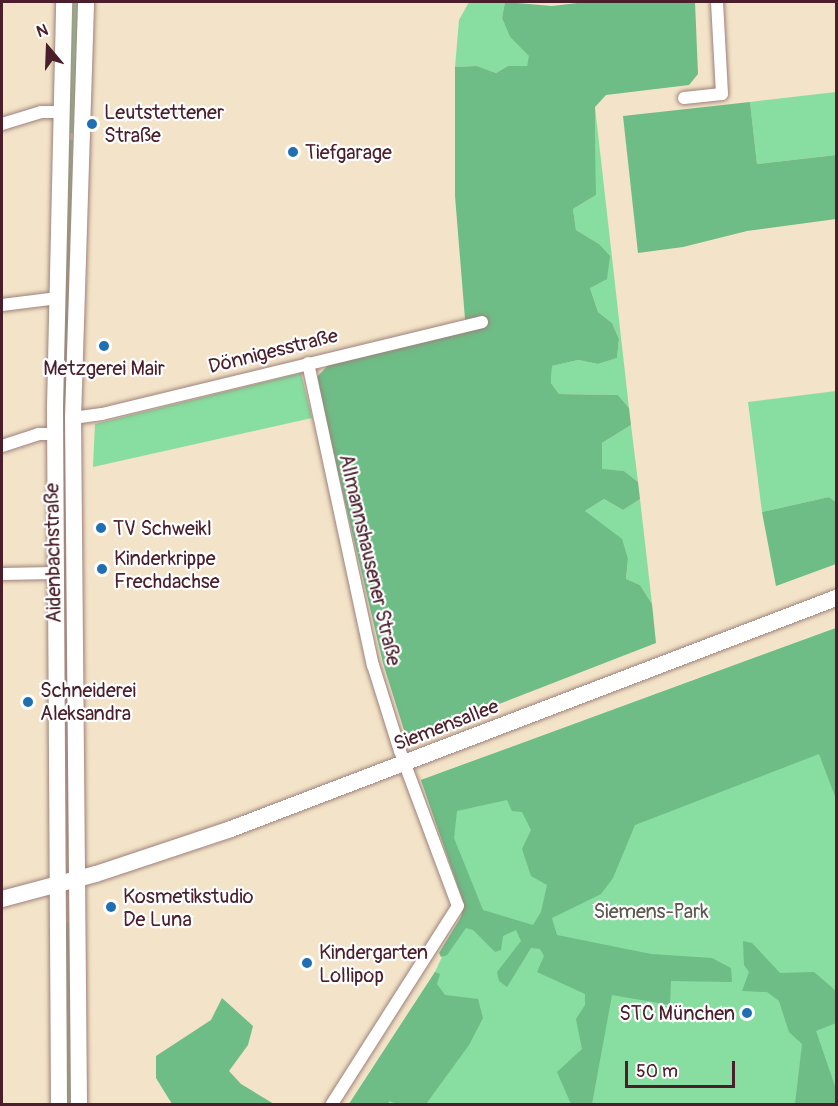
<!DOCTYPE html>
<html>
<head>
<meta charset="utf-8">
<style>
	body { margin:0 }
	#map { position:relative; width:838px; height:1106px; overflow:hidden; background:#f3e3c8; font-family:Pangolin,sans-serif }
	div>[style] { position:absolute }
	.green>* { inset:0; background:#88dda0 }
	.forest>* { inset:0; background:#6ebc86 }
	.roads { filter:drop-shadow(0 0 2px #9e817a) drop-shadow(0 0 2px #9e817a) }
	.street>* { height:12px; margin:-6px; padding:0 6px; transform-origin:6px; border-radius:6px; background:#fff }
	.secondary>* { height:16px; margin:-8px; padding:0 8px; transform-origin:8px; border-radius:8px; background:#fff }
	.dots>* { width:16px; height:16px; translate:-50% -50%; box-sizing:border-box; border:3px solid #fff; border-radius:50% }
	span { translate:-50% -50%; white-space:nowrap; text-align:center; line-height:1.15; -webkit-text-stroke:4.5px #fff; paint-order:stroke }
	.poi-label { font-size:20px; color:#4a1f2b }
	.left { translate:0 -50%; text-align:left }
	.right { translate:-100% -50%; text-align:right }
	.street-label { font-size:20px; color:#4a1f2b }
	.park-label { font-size:20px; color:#5d584e }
	.frame { position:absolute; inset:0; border:3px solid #4a1f2b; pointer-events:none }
	.north { position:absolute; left:18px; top:18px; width:60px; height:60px; -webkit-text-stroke:4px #fff; paint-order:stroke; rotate:341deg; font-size:16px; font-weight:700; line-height:24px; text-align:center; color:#4a1f2b }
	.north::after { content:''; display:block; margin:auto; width:21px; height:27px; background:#4a1f2b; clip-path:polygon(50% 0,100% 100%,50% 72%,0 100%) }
	.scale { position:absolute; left:625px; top:1061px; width:110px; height:27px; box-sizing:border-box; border:3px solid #4a1f2b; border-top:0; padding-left:8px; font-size:18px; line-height:21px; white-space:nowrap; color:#4a1f2b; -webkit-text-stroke:4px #fff; paint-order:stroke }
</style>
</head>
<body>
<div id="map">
	<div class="green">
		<i style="clip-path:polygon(73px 2px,80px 2px,73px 133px,69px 133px)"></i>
		<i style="clip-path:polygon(469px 2px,505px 2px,502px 18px,510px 37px,530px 56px,527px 66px,508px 66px,496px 73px,477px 66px,455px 67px,459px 20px)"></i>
		<i style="clip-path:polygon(836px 92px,836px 155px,757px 164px,750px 102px)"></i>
		<i style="clip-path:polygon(595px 107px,629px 408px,618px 395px,559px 394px,551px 383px,552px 366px,578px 360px,598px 364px,617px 358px,619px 339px,612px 323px,598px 312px,590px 288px,599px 244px,576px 230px,573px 209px,596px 195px)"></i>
		<i style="clip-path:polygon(69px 140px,73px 140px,66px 402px,62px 402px)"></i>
		<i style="clip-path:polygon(301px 373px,312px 418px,93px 467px,95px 424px)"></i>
		<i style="clip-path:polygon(836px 391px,836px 502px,829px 497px,762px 512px,748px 402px)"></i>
		<i style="clip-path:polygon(631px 425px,638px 482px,624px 471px,602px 470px,602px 443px)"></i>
		<i style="clip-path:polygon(604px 499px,623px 510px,640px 499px,652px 604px,640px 585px,626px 579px,628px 559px,585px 511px)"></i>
		<i style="clip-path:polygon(67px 512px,69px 848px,67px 848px)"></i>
		<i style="clip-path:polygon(836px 628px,836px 1104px,349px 1104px,435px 972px,465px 908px,421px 780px)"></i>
		<i style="clip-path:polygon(65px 923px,70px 923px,72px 1104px,67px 1104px)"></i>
	</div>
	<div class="forest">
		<i style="clip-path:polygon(505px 2px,552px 6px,586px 2px,695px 2px,698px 74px,689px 85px,606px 95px,595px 107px,596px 195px,573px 209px,576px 230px,599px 244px,610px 256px,607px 279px,590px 288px,598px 312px,612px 323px,619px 339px,617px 358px,598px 364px,578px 360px,552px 366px,551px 383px,559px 394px,618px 395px,629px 408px,631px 425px,602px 443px,602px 469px,624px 471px,638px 482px,640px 499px,623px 510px,604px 499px,585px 511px,622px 539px,628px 559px,626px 579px,640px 585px,652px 604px,656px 643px,414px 737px,404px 730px,383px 663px,316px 378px,331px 362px,466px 331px,455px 196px,455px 67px,477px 66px,496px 73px,508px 66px,527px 66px,529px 56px,510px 37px,502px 18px)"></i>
		<i style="clip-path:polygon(750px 102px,757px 164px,836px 155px,836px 219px,747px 231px,683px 247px,638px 253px,623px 116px)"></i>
		<i style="clip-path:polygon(829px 497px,836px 502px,836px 564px,776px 586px,762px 512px)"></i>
		<i style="clip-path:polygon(evenodd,836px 628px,836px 799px,819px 754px,635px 825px,613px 878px,601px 894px,552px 918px,557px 935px,651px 954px,712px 958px,731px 968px,732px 982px,671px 981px,670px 1005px,612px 995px,592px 1104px,571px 1104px,557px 1072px,582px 1049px,576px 1019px,585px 1005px,585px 994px,537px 972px,544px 956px,540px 949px,531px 948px,507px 987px,499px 981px,497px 972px,521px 941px,516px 930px,503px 936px,501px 950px,495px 952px,473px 930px,466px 928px,447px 955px,441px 957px,439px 953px,461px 917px,464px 903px,421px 780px,836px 628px,507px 800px,512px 811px,522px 812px,531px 830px,522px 849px,531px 876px,547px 885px,541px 912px,533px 925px,483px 910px,454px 838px,457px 811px,507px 800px)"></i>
		<i style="clip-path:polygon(743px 941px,752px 943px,780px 973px,814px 972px,836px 991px,836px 1023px,816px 1031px,836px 1089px,836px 1104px,795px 1104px,802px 1044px,789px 1032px,779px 1001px,767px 992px,742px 991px,749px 972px,744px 965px)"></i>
		<i style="clip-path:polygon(435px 972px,440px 974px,437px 984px,445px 995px,478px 999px,483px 1018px,469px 1045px,426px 1104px,398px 1104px,389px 1101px,388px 1104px,349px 1104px)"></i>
		<i style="clip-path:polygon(222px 998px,253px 1026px,248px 1045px,229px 1071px,241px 1084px,274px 1104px,172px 1104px,156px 1078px,156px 1056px,211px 1020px)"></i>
	</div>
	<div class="roads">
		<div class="street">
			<i style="left:684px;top:98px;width:38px;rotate:-6deg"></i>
			<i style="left:722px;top:94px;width:92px;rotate:-93.1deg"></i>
			<i style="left:2px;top:124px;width:41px;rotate:-17.1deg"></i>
			<i style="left:41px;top:112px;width:20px"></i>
			<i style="left:2px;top:305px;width:56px;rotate:-7.1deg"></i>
			<i style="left:308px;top:363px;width:309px;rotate:77.9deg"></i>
			<i style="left:373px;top:665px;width:90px;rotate:72.6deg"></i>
			<i style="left:400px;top:751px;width:165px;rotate:69.5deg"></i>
			<i style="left:458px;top:906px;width:235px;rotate:122.5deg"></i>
			<i style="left:73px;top:418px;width:29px;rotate:-8deg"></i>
			<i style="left:102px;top:414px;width:391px;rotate:-13.6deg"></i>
			<i style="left:2px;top:446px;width:38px;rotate:-18deg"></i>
			<i style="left:38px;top:434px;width:17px"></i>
			<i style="left:2px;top:574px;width:53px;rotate:-1.1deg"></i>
		</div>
		<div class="secondary">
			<i style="left:2px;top:899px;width:97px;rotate:-14.9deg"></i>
			<i style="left:96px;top:874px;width:142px;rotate:-18.4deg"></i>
			<i style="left:231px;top:829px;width:648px;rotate:-20.9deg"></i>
			<i style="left:59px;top:1104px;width:697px;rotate:-90.33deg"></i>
			<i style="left:55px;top:407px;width:405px;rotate:-88.7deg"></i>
			<i style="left:79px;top:1104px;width:686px;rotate:-90.5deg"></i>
			<i style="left:73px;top:418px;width:416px;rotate:-88.2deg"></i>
		</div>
	</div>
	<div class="dots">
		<i style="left:92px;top:124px;background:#1f6fb2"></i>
		<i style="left:293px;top:152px;background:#1f6fb2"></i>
		<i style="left:104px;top:346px;background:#1f6fb2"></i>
		<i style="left:101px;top:528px;background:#1f6fb2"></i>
		<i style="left:102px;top:569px;background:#1f6fb2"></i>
		<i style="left:28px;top:702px;background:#1f6fb2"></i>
		<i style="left:111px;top:907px;background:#1f6fb2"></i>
		<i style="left:307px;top:963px;background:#1f6fb2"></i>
		<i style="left:747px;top:1013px;background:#1f6fb2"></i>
	</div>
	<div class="poi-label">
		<span class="left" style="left:104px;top:124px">Leutstettener<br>Straße</span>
		<span class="left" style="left:305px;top:152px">Tiefgarage</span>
		<span style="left:104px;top:368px">Metzgerei Mair</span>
		<span class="left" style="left:113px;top:528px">TV Schweikl</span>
		<span class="left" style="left:114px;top:570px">Kinderkrippe<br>Frechdachse</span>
		<span class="left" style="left:40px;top:702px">Schneiderei<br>Aleksandra</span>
		<span class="left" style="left:123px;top:908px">Kosmetikstudio<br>De Luna</span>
		<span class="left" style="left:319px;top:964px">Kindergarten<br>Lollipop</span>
		<span class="right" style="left:735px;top:1013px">STC München</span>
	</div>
	<div class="street-label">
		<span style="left:273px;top:351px;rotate:-14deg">Dönnigesstraße</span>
		<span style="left:53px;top:553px;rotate:-91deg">Aidenbachstraße</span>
		<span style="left:370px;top:560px;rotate:77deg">Allmannshausener Straße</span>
		<span style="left:446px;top:725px;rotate:-21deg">Siemensallee</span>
	</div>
	<div class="park-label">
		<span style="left:651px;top:911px">Siemens-Park</span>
	</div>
	<div class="frame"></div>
	<div class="north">N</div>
	<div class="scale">50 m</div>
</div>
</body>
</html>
